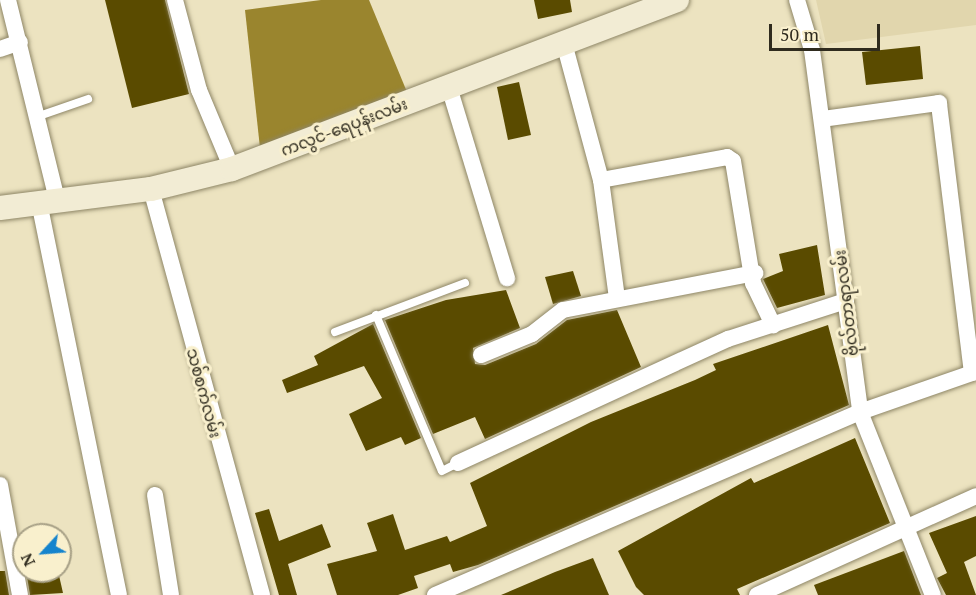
<!DOCTYPE html>
<html>
<head>
<meta charset="utf-8">
<style>
	body { margin:0 }
	#map { position:relative; width:976px; height:595px; overflow:hidden; background:#ece3c0; font-family:"PT Serif","Noto Sans Myanmar",serif }
	div>[style] { position:absolute }
	.built>* { inset:0; background:#e1d6ad }
	.water>* { inset:0; background:#9a852e }
	.building>* { inset:0; background:#5a4b00 }
	.roads { filter:drop-shadow(0 0 2px #8e8666) drop-shadow(0 0 2px #8e8666) }
	.lane>* { height:8px; margin:-4px; padding:0 4px; transform-origin:4px; border-radius:4px; background:#fff }
	.street>* { height:16px; margin:-8px; padding:0 8px; transform-origin:8px; border-radius:8px; background:#fff }
	.secondary>* { height:24px; margin:-12px; padding:0 12px; transform-origin:12px; border-radius:12px; background:#f2ecd4 }
	span { translate:-50% -50%; white-space:nowrap; text-align:center; line-height:1.15; -webkit-text-stroke:6px #f9f0cd; paint-order:stroke }
	.street-label { font-size:16px; color:#2f2b1e }
	.north { position:absolute; left:12px; top:523px; width:60px; height:60px; box-sizing:border-box; background:#f9f0cd; border:2px solid #a8a187; border-radius:50%; rotate:244deg; font-size:16px; font-weight:700; line-height:24px; text-align:center; color:#2f2b1e }
	.north::after { content:''; display:block; margin:auto; width:21px; height:27px; background:#1584cd; clip-path:polygon(50% 0,100% 100%,50% 72%,0 100%) }
	.scale { position:absolute; left:769px; top:24px; width:111px; height:27px; box-sizing:border-box; border:3px solid #2f2b1e; border-top:0; padding-left:8px; font-size:18px; line-height:21px; white-space:nowrap; color:#2f2b1e; -webkit-text-stroke:4px #f9f0cd; paint-order:stroke }
</style>
</head>
<body>
<div id="map">
	<div class="built">
		<i style="clip-path:polygon(816px 0,976px 0,976px 25px,826px 44px)"></i>
	</div>
	<div class="water">
		<i style="clip-path:polygon(321px 0,369px 0,407px 92px,260px 148px,245px 10px)"></i>
	</div>
	<div class="building">
		<i style="clip-path:polygon(105px 0,165px 0,189px 94px,132px 108px)"></i>
		<i style="clip-path:polygon(534px 0,570px 0,572px 12px,538px 19px)"></i>
		<i style="clip-path:polygon(920px 46px,923px 79px,866px 85px,862px 52px)"></i>
		<i style="clip-path:polygon(519px 82px,531px 135px,508px 140px,497px 87px)"></i>
		<i style="clip-path:polygon(817px 245px,825px 295px,777px 308px,763px 279px,783px 271px,779px 254px)"></i>
		<i style="clip-path:polygon(573px 271px,581px 296px,553px 304px,545px 277px)"></i>
		<i style="clip-path:polygon(506px 290px,520px 328px,473px 348px,475px 364px,485px 365px,536px 344px,567px 320px,617px 310px,641px 367px,485px 439px,475px 417px,433px 434px,385px 320px,446px 300px)"></i>
		<i style="clip-path:polygon(373px 324px,421px 438px,405px 445px,401px 437px,366px 451px,349px 414px,382px 398px,364px 366px,287px 393px,282px 380px,318px 365px,314px 356px)"></i>
		<i style="clip-path:polygon(828px 325px,849px 405px,478px 565px,453px 572px,450px 564px,414px 576px,418px 588px,398px 595px,337px 595px,327px 564px,377px 551px,367px 523px,393px 514px,405px 550px,447px 536px,450px 542px,487px 526px,470px 483px,591px 422px,695px 380px,716px 370px,713px 364px)"></i>
		<i style="clip-path:polygon(855px 438px,890px 523px,737px 589px,740px 595px,644px 595px,636px 587px,618px 551px,751px 478px,754px 483px)"></i>
		<i style="clip-path:polygon(269px 509px,279px 541px,322px 524px,331px 547px,288px 564px,297px 595px,279px 595px,255px 513px)"></i>
		<i style="clip-path:polygon(976px 516px,976px 556px,964px 562px,976px 595px,946px 595px,937px 578px,947px 573px,929px 533px)"></i>
		<i style="clip-path:polygon(904px 551px,921px 595px,818px 595px,814px 585px)"></i>
		<i style="clip-path:polygon(593px 558px,609px 595px,501px 595px,555px 572px)"></i>
		<i style="clip-path:polygon(0 571px,5px 571px,9px 595px,0 595px)"></i>
		<i style="clip-path:polygon(26px 571px,58px 571px,63px 593px,30px 595px)"></i>
	</div>
	<div class="roads">
		<div class="lane">
			<i style="left:39px;top:116px;width:52px;rotate:-19.1deg"></i>
			<i style="left:376px;top:315px;width:169px;rotate:67.1deg"></i>
			<i style="left:442px;top:471px;width:18px;rotate:-27deg"></i>
			<i style="left:335px;top:332px;width:139px;rotate:-20.7deg"></i>
		</div>
		<div class="street">
			<i style="left:8px;top:0;width:205px;rotate:76.2deg"></i>
			<i style="left:175px;top:0;width:93px;rotate:75.1deg"></i>
			<i style="left:199px;top:90px;width:86px;rotate:67.3deg"></i>
			<i style="left:797px;top:0;width:52px;rotate:73.3deg"></i>
			<i style="left:812px;top:50px;width:365px;rotate:82.4deg"></i>
			<i style="left:860px;top:412px;width:197px;rotate:68.3deg"></i>
			<i style="left:564px;top:43px;width:142px;rotate:74.9deg"></i>
			<i style="left:601px;top:180px;width:120px;rotate:82.3deg"></i>
			<i style="left:0;top:49px;width:21px;rotate:-19deg"></i>
			<i style="left:449px;top:87px;width:200px;rotate:73.1deg"></i>
			<i style="left:601px;top:180px;width:128px;rotate:-10.3deg"></i>
			<i style="left:727px;top:157px;width:7px;rotate:34deg"></i>
			<i style="left:733px;top:161px;width:124px;rotate:80.7deg"></i>
			<i style="left:753px;top:283px;width:47px;rotate:64.5deg"></i>
			<i style="left:151px;top:189px;width:421px;rotate:74.7deg"></i>
			<i style="left:39px;top:202px;width:401px;rotate:78.5deg"></i>
			<i style="left:481px;top:355px;width:55px;rotate:-22.4deg"></i>
			<i style="left:532px;top:334px;width:39px;rotate:-38deg"></i>
			<i style="left:563px;top:310px;width:196px;rotate:-10.9deg"></i>
			<i style="left:458px;top:463px;width:297px;rotate:-24.7deg"></i>
			<i style="left:728px;top:339px;width:124px;rotate:-17.9deg"></i>
			<i style="left:0;top:485px;width:112px;rotate:79.7deg"></i>
			<i style="left:155px;top:495px;width:101px;rotate:80.9deg"></i>
			<i style="left:435px;top:595px;width:463px;rotate:-23.3deg"></i>
			<i style="left:860px;top:412px;width:119px;rotate:-19.2deg"></i>
			<i style="left:972px;top:373px;width:272px;rotate:-97deg"></i>
			<i style="left:939px;top:103px;width:118px;rotate:172.2deg"></i>
			<i style="left:757px;top:595px;width:240px;rotate:-24.3deg"></i>
		</div>
		<div class="secondary">
			<i style="left:0;top:208px;width:152px;rotate:-7.2deg"></i>
			<i style="left:151px;top:189px;width:83px;rotate:-13.9deg"></i>
			<i style="left:232px;top:169px;width:476px;rotate:-20.8deg"></i>
		</div>
	</div>
	<div class="street-label">
		<span style="left:344px;top:127px;rotate:-21deg">ကလွင်-ရေပုန်းလမ်း</span>
		<span style="left:846px;top:303px;rotate:-97deg">ဗိုလ်တာရာလမ်း</span>
		<span style="left:204px;top:393px;rotate:75deg">သစ်စက်လမ်း</span>
	</div>
	<div class="north">N</div>
	<div class="scale">50 m</div>
</div>
</body>
</html>
